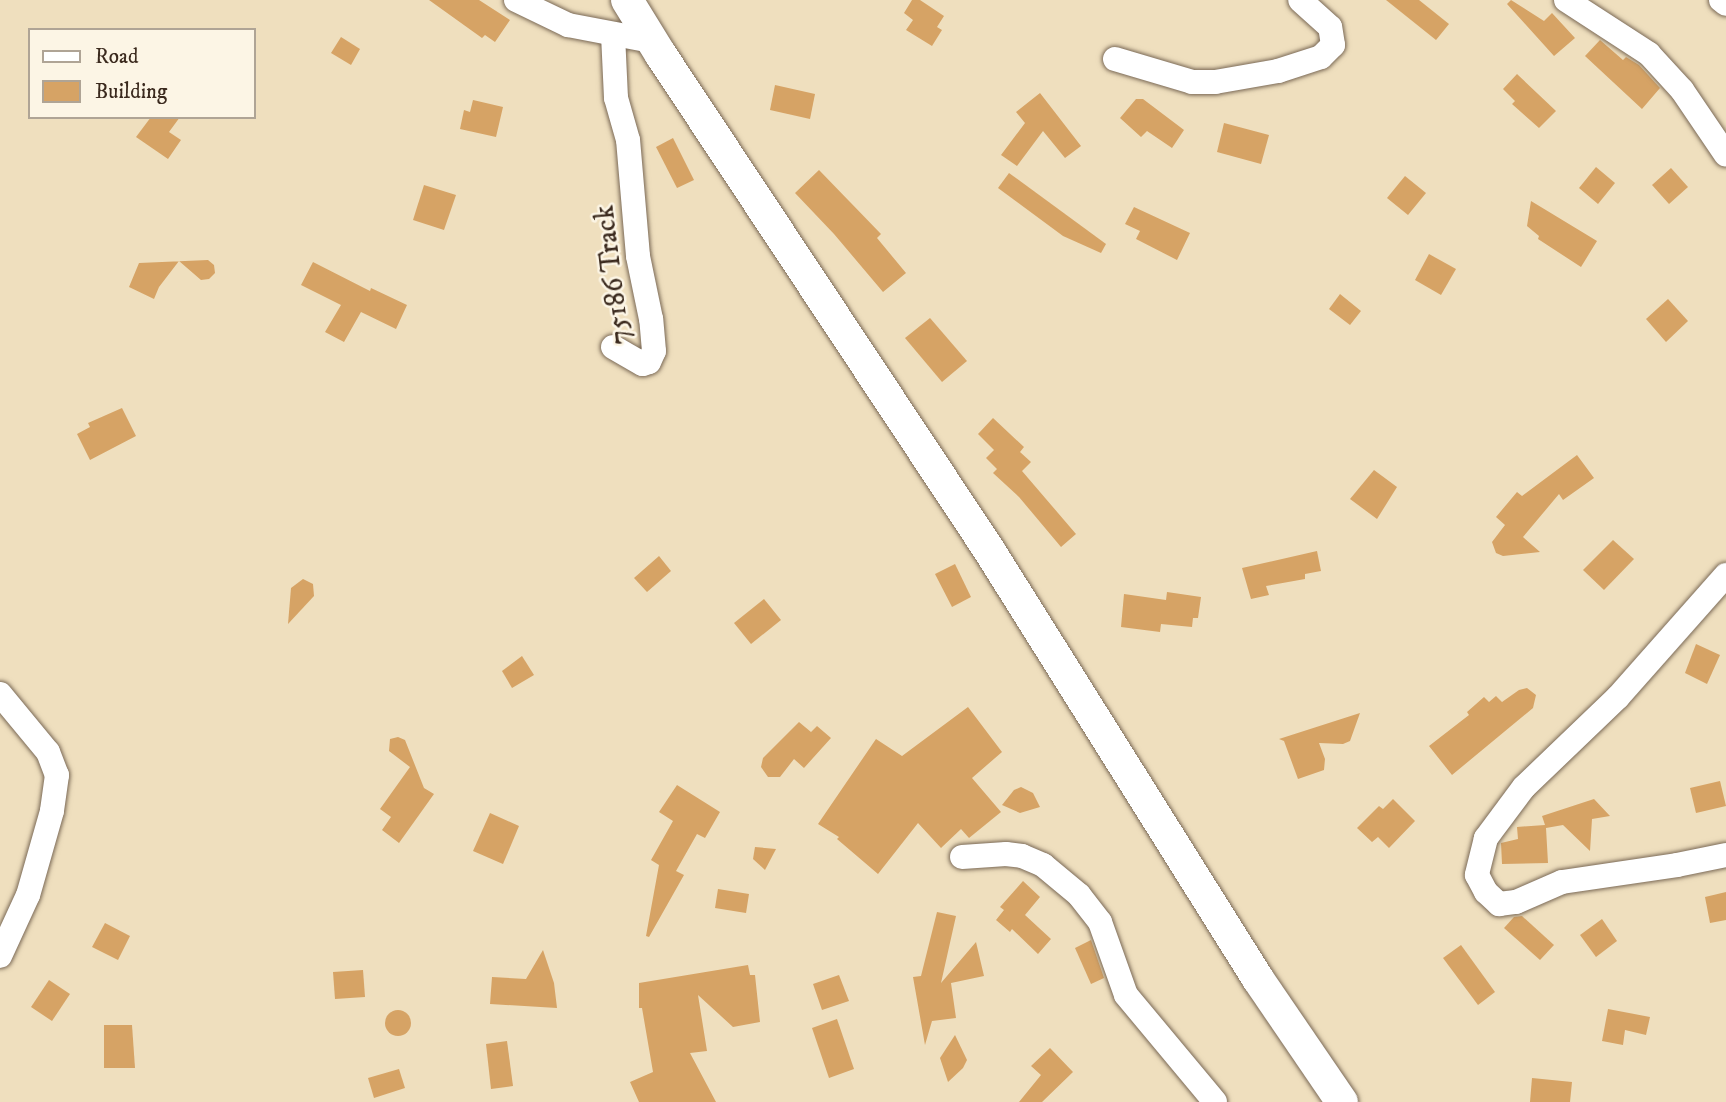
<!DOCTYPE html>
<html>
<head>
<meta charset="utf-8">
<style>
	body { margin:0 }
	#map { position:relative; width:1726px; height:1102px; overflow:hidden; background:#efdfbe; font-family:"IM FELL DW Pica",serif }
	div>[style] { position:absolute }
	.building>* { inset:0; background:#d6a365 }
	.round { border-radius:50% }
	.roads { filter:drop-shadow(0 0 2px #7a6956) drop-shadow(0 0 2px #7a6956) }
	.minor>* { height:24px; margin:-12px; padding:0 12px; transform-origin:12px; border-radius:12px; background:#fff }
	.tertiary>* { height:32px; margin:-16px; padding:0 16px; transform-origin:16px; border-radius:16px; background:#fff }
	span { translate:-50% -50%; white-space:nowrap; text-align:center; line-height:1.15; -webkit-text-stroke:5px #fcf5e5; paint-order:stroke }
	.street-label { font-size:28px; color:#3b2a1e }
	.legend { position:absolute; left:28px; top:28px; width:228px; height:91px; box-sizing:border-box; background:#fcf5e5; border:2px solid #afa495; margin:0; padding:9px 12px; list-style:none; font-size:21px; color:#3b2a1e }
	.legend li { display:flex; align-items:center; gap:14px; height:35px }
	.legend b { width:35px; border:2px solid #afa495 }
</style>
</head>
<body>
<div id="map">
	<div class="building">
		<i style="clip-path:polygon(429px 0,479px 0,510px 20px,495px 42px,485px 35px,482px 38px)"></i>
		<i style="clip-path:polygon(912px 0,920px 0,944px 16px,937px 27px,942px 30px,932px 46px,906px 30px,913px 20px,904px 13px)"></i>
		<i style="clip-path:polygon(1386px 0,1419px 0,1449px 24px,1436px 40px)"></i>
		<i style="clip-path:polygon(1511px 0,1544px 21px,1552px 13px,1575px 38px,1554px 56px,1507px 4px)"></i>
		<i style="clip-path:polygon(341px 37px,360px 49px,351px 65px,331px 53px)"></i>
		<i style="clip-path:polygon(1600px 40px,1623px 60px,1626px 57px,1639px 65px,1660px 88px,1642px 109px,1585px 56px)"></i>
		<i style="clip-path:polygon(1517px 74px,1556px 111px,1539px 128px,1512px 104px,1515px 101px,1503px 89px)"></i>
		<i style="clip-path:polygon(775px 85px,815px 94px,810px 119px,770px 110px)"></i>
		<i style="clip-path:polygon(1040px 93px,1081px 146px,1065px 158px,1043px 131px,1017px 166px,1001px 155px,1025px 123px,1016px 112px)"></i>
		<i style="clip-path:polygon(1136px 99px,1143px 99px,1184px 130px,1172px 148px,1147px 131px,1141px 137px,1120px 118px)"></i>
		<i style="clip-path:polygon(473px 100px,503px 107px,496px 137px,460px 129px,464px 110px,470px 112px)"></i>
		<i style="clip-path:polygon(151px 117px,180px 117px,169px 132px,181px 140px,168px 159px,136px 137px)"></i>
		<i style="clip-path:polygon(1224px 123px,1269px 135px,1261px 164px,1217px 152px)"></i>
		<i style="clip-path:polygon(673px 138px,694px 180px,677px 188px,656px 147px)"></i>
		<i style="clip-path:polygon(1596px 167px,1615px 183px,1598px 204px,1579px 188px)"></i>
		<i style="clip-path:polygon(1671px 168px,1688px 187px,1669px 204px,1652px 185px)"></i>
		<i style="clip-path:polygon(819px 170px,881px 234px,877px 238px,906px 273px,883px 292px,834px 234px,795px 193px)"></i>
		<i style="clip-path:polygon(1009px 173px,1106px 244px,1101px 253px,1063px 236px,998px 188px)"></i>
		<i style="clip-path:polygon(1405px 176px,1426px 193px,1408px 215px,1387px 198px)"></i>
		<i style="clip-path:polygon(424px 185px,456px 195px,444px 230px,413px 220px)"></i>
		<i style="clip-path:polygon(1531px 201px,1597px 241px,1581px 267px,1538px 239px,1539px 236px,1527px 226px)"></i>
		<i style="clip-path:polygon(1134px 207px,1190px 233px,1177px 260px,1136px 239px,1140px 231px,1125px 224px)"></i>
		<i style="clip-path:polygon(1429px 254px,1456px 269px,1441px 295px,1415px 280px)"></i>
		<i style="clip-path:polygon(208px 260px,214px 265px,215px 273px,209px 279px,201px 280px,179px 261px,159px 287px,154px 299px,129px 287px,139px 263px)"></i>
		<i style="clip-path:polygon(313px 262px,370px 291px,371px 288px,407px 305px,396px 329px,361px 312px,344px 342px,325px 332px,341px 305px,301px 285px)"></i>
		<i style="clip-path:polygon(1340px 294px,1361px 311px,1350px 325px,1329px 309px)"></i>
		<i style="clip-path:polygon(1668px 299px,1688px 321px,1666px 342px,1646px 319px)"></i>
		<i style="clip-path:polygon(930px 318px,967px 361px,942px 382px,905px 338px)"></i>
		<i style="clip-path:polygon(122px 408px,136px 436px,90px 460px,77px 434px,90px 427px,88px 423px)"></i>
		<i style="clip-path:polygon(993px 418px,1024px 447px,1020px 452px,1031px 462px,1022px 471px,1076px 534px,1061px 547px,1019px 497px,993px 473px,997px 469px,986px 458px,994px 450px,978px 434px)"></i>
		<i style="clip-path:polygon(1577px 455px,1594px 478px,1563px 500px,1559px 494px,1523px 537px,1540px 552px,1503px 556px,1496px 553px,1492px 542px,1505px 525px,1496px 517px,1517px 492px,1522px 496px)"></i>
		<i style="clip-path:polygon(1374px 470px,1397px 487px,1377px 519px,1350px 499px)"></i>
		<i style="clip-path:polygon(1613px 540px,1634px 559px,1604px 590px,1583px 570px)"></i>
		<i style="clip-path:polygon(1317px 551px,1321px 571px,1305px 574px,1305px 579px,1266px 586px,1269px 595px,1251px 599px,1242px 568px)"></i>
		<i style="clip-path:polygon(659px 556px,671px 571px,647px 592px,634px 578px)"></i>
		<i style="clip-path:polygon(955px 564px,971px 597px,952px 607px,935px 574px)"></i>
		<i style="clip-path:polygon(303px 579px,313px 584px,314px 596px,288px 624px,291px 588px)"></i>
		<i style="clip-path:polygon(1167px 592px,1201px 597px,1198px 618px,1193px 618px,1192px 627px,1161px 624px,1160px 632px,1121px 627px,1124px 594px,1166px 600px)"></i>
		<i style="clip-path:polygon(764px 599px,781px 620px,751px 644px,734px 623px)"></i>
		<i style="clip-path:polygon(1696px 644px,1720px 655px,1707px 684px,1685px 673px)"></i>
		<i style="clip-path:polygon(522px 656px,534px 675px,512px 688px,502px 671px)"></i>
		<i style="clip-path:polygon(1527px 688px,1536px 695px,1533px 708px,1452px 775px,1429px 746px,1469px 715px,1467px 712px,1484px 697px,1489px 702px,1496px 696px,1502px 702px,1519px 690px)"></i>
		<i style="clip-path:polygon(968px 707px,1002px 752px,972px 778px,1001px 812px,969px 838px,961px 829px,941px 848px,918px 823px,878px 874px,837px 839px,839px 837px,818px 824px,876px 739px,902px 756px)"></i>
		<i style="clip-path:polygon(1360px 713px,1350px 741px,1343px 744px,1319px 743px,1325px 759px,1324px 770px,1298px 779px,1284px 741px,1279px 739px)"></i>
		<i style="clip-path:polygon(799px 722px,811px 732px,817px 726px,831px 738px,804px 768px,794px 759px,780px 777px,768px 777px,761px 767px,763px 758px)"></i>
		<i style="clip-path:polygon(398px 737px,405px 740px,424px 788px,434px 794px,399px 843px,382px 830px,391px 817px,380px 809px,410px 767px,389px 751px,390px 739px)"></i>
		<i style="clip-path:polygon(1720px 781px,1726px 806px,1696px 813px,1690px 788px)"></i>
		<i style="clip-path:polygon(677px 785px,720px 812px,705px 838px,697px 834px,676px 871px,684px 875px,649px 937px,646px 936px,659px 865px,651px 860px,673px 821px,659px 812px)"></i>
		<i style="clip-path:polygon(1021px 787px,1033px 793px,1040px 807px,1020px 813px,1002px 805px,1014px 790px)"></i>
		<i style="clip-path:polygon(1393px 799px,1415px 821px,1389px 848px,1378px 837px,1372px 842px,1357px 828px,1379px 806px,1383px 809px)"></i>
		<i style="clip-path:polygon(1594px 799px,1610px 816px,1592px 819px,1590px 851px,1563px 825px,1546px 828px,1548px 863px,1502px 864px,1501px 843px,1518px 839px,1517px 827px,1545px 825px,1542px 816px)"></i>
		<i style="clip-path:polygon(490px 813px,519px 826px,503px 864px,473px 851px)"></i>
		<i style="clip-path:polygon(755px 847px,776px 849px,765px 870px,753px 859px)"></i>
		<i style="clip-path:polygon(1023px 881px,1040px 897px,1025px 915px,1051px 939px,1038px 954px,1012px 929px,1010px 932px,996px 920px,1004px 910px,1000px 907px)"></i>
		<i style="clip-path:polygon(718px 889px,749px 894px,746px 913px,715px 908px)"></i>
		<i style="clip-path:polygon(1726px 892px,1726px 920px,1710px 923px,1705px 897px)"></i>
		<i style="clip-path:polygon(937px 912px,956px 916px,941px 983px,976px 942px,984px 976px,951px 983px,956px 1018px,932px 1021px,925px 1045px,913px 977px,921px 976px)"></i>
		<i style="clip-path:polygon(1522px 916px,1554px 945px,1540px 960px,1504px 928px,1514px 917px)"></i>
		<i style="clip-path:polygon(1602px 919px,1617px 941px,1596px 957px,1580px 935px)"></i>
		<i style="clip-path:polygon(105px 923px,130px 936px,118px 960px,92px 947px)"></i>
		<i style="clip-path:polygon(1091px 940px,1104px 978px,1091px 984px,1075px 948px)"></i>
		<i style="clip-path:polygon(1461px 945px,1495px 992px,1478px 1005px,1443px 958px)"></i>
		<i style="clip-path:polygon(543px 950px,554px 983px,557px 1008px,490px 1004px,492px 977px,526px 979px)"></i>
		<i style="clip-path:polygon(748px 965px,750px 975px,755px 975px,760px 1022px,733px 1027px,698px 995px,707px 1051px,690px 1053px,716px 1102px,639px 1102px,630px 1082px,653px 1072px,642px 1008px,639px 1008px,639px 983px)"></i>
		<i style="clip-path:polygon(363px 970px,365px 997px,335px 999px,333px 972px)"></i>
		<i style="clip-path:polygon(839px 975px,849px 1001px,822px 1010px,813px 984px)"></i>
		<i style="clip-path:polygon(49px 980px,70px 994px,52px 1021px,31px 1007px)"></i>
		<i style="clip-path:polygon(1608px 1009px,1650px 1017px,1646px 1035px,1625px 1030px,1623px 1045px,1602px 1041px)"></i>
		<i class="round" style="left:385px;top:1010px;width:26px;height:26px"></i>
		<i style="clip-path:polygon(837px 1019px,854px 1069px,829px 1078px,812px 1028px)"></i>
		<i style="clip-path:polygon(104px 1025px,132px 1025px,135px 1068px,104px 1068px)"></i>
		<i style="clip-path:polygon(955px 1035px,967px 1060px,963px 1068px,948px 1082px,940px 1058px)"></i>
		<i style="clip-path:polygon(507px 1041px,513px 1086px,491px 1089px,486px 1044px)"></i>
		<i style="clip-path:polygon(1050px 1048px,1073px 1072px,1042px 1102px,1019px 1102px,1041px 1075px,1031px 1066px)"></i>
		<i style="clip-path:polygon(399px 1069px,405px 1088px,374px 1098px,368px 1078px)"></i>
		<i style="clip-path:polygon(1532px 1078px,1572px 1082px,1570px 1102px,1530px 1102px)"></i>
	</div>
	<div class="roads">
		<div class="minor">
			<i style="left:516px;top:0;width:58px;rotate:25.7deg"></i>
			<i style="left:568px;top:25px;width:86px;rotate:10.8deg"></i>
			<i style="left:1566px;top:0;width:99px;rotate:33deg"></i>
			<i style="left:1649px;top:54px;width:49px;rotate:47.5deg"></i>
			<i style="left:1682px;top:90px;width:78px;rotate:55.9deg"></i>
			<i style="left:1721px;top:0;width:6px;rotate:39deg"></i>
			<i style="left:1115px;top:59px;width:80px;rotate:16.6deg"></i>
			<i style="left:1192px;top:82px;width:23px"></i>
			<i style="left:1215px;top:82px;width:64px;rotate:-9.9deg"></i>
			<i style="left:1278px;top:71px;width:45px;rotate:-18deg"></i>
			<i style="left:1321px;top:57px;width:17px;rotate:-45deg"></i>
			<i style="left:1333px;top:45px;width:18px;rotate:-99deg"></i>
			<i style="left:1330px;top:27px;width:40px;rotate:-138deg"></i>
			<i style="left:613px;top:347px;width:34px;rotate:30deg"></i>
			<i style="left:643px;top:364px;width:6px;rotate:-18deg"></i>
			<i style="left:649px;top:362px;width:12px;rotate:-66deg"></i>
			<i style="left:654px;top:351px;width:32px;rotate:-95deg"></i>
			<i style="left:651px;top:319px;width:64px;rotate:-101.7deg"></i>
			<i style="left:638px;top:256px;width:116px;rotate:-94.9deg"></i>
			<i style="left:628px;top:140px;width:44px;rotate:-105.9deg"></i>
			<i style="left:616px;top:98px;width:63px;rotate:-92.7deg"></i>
			<i style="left:1726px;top:575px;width:163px;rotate:131.5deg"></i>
			<i style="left:1618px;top:697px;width:130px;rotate:136.2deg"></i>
			<i style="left:1524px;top:787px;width:64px;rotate:126.7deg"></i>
			<i style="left:1486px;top:838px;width:38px;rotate:104deg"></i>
			<i style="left:1477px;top:875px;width:19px;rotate:62deg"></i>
			<i style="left:1486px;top:892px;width:18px;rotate:43deg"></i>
			<i style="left:1499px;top:904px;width:17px;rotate:-7deg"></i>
			<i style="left:1516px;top:902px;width:50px;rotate:-23.5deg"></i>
			<i style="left:1562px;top:882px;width:116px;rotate:-8.4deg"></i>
			<i style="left:1677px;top:865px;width:50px;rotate:-11.5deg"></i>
			<i style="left:0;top:694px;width:75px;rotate:50.4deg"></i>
			<i style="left:48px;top:752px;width:25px;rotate:69deg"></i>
			<i style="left:57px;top:775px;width:36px;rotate:98deg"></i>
			<i style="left:52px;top:811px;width:87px;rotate:105.9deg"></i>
			<i style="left:28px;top:895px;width:67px;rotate:114.7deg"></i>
			<i style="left:962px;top:857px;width:44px;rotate:-3.9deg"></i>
			<i style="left:1006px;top:854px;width:16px;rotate:7deg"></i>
			<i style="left:1022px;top:856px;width:23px;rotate:23deg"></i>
			<i style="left:1043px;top:865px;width:47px;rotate:39.8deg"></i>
			<i style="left:1079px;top:895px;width:34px;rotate:52deg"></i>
			<i style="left:1100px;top:922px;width:77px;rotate:70.4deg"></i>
			<i style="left:1126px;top:995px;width:139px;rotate:50.2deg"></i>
		</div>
		<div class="tertiary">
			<i style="left:627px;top:0;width:65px;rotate:58.3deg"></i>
			<i style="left:661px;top:55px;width:594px;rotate:56.47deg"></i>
			<i style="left:989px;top:550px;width:506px;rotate:57.91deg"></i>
			<i style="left:1258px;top:979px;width:149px;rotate:55.7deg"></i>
		</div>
	</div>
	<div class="street-label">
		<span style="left:613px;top:275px;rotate:-97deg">75186 Track</span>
	</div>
	<ul class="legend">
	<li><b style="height:9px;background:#fff"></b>Road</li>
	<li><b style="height:19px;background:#d6a365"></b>Building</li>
	</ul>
</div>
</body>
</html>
